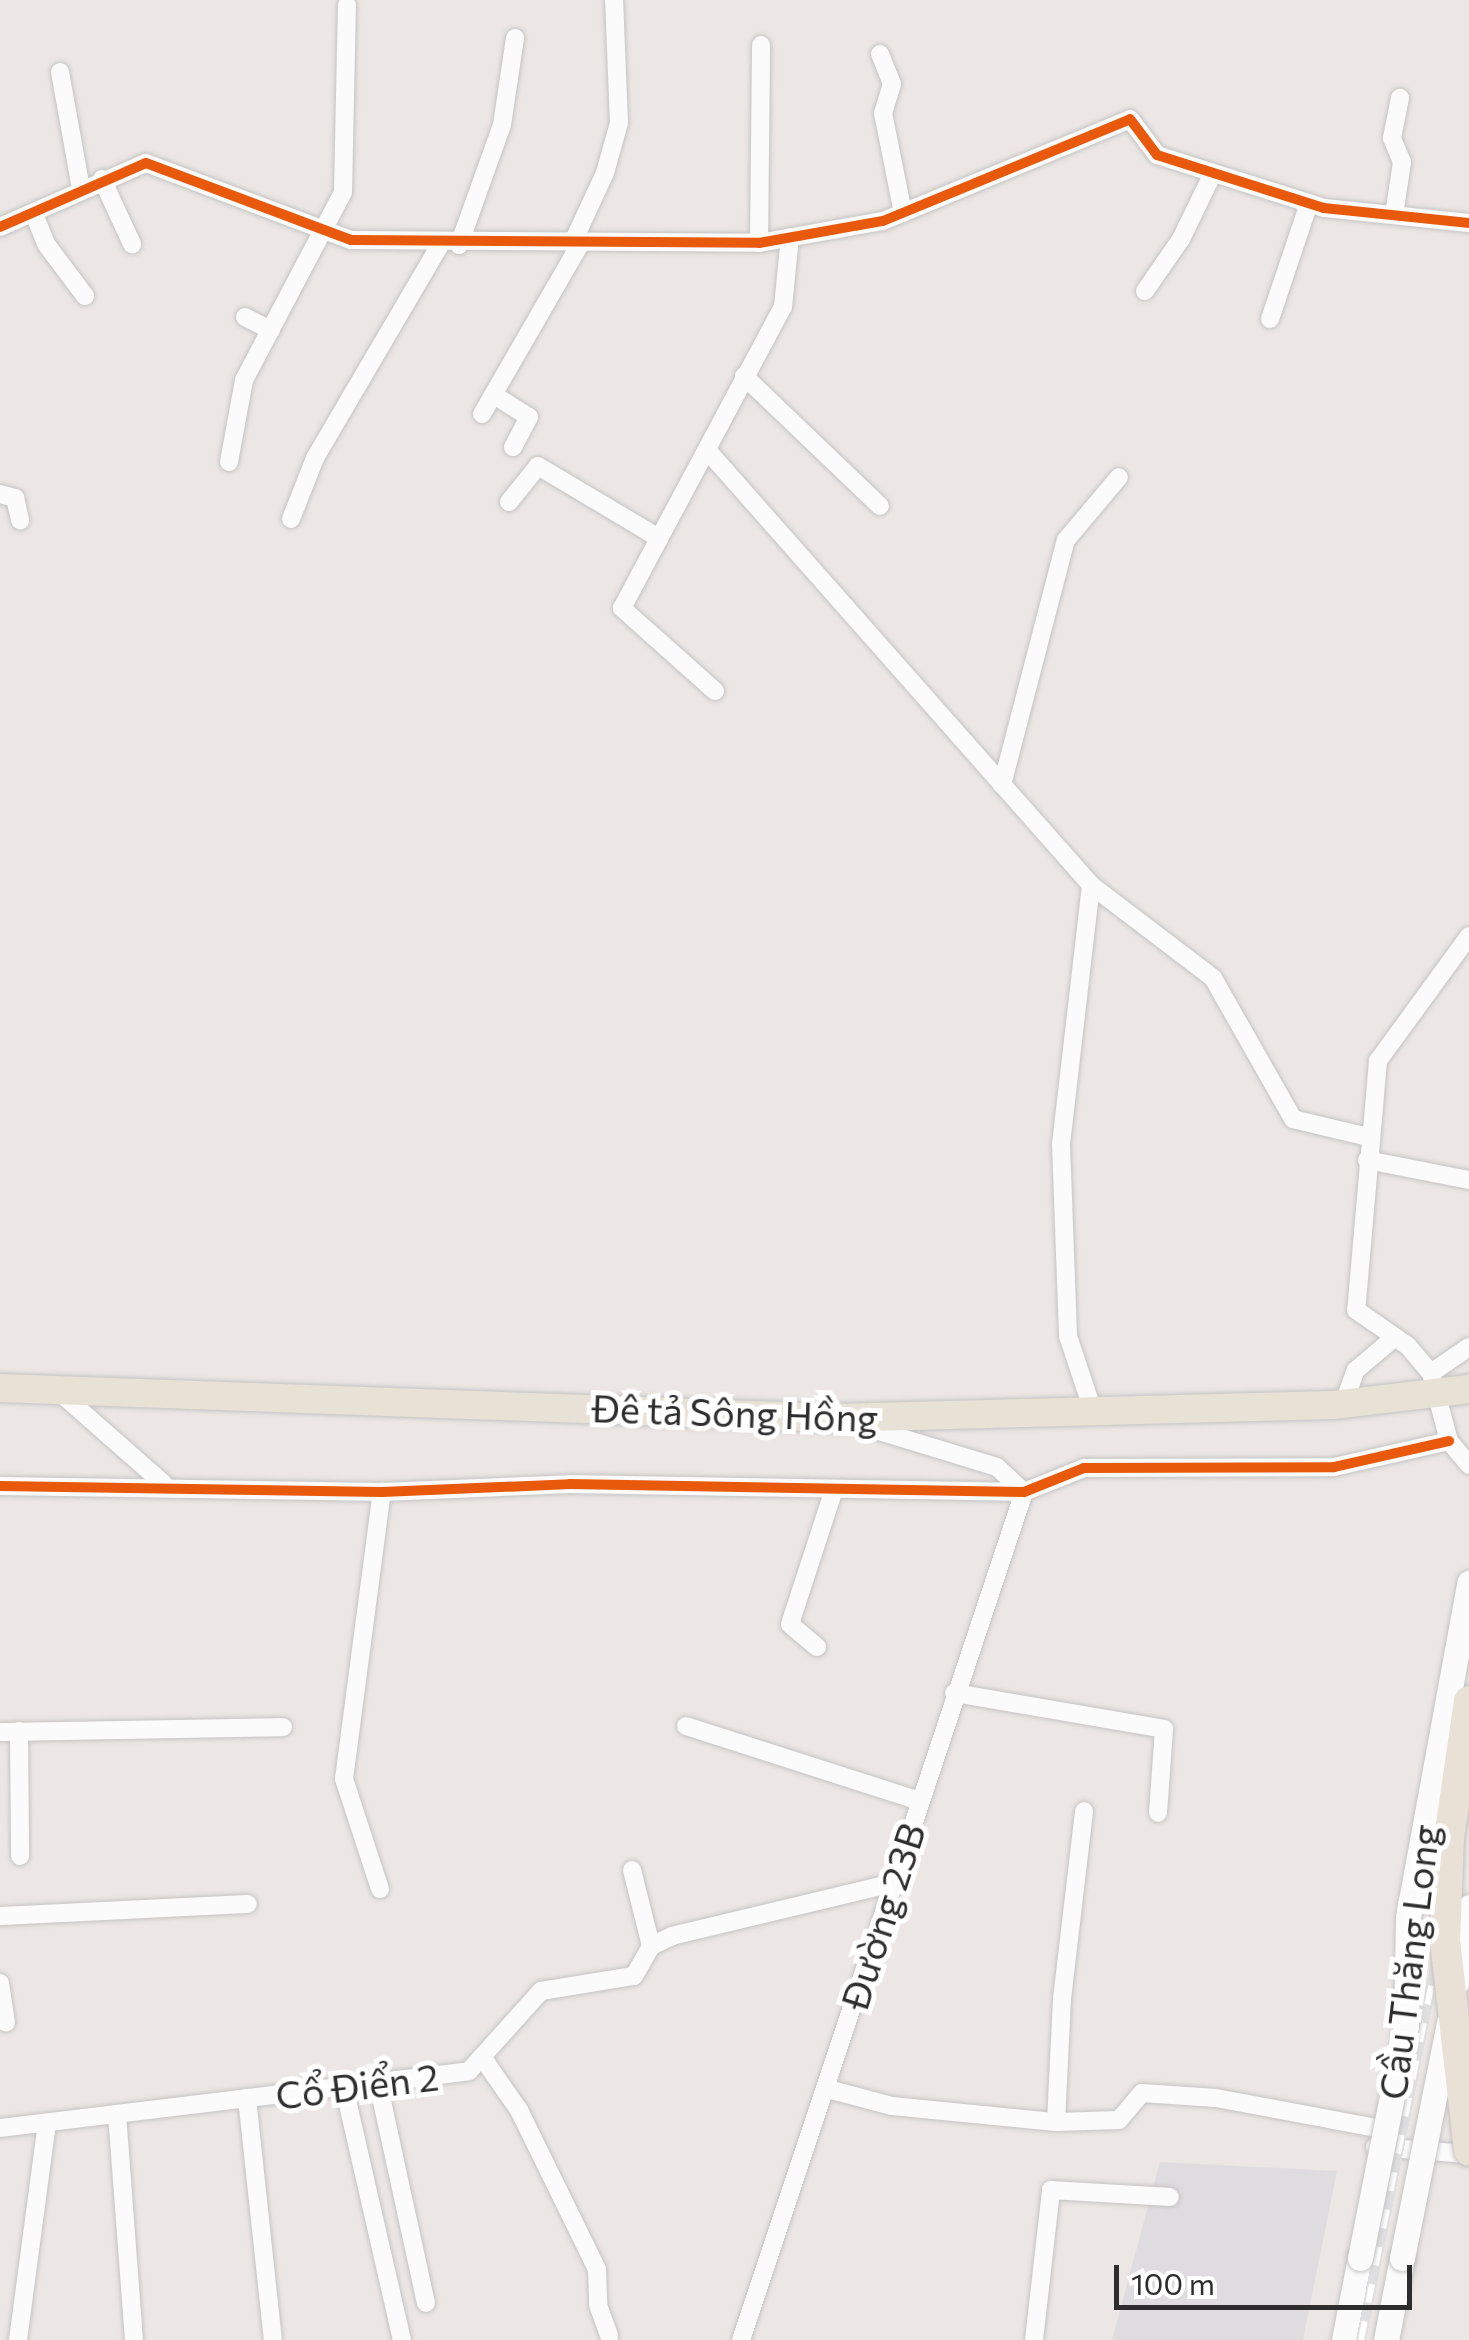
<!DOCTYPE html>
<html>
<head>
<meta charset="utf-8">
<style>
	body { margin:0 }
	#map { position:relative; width:1469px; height:2340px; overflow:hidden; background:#ece7e4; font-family:Commissioner,sans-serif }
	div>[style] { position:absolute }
	.industrial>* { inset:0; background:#dfdcdf }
	.roads { filter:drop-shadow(0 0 2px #c5c4c4) drop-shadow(0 0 2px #c5c4c4) }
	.minor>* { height:18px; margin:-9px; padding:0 9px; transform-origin:9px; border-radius:9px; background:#fcfbfb }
	.secondary>* { height:25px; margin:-12.5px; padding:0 12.5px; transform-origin:12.5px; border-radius:12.5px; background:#fcfbfb }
	.primary>* { height:28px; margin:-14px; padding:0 14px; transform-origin:14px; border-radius:14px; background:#e8e2d6 }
	.rail>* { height:10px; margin-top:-5px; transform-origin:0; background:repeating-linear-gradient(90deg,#fff 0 19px,#dfdee0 0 38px); box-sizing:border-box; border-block:2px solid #dfdee0 }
	.bridges { filter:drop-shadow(0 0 2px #c5c4c4) drop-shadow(0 0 2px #c5c4c4) }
	.secondary-bridge>* { height:25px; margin:-12.5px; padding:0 12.5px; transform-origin:12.5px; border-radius:12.5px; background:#fcfbfb }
	.trunk-bridge>* { height:30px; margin:-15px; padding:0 15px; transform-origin:15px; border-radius:15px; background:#e9e0d6 }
	.cycleway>* { height:10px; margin:-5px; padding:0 5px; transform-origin:5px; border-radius:5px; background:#e8590c }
	span { translate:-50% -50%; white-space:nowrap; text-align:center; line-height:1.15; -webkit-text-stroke:10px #fff; paint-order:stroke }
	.street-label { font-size:38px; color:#2d2d2d }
	.scale { position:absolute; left:1114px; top:2265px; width:298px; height:45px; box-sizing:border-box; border:5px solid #2d2d2d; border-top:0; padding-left:12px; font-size:30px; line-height:35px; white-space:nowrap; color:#2d2d2d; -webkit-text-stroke:8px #fff; paint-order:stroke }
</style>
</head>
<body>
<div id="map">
	<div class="industrial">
		<i style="clip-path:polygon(1160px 2162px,1337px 2171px,1303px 2340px,1112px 2340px)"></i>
	</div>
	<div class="roads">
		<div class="minor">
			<i style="left:880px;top:54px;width:32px;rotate:68deg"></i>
			<i style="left:892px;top:84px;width:30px;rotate:107deg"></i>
			<i style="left:883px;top:113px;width:102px;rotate:78.7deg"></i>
			<i style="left:60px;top:72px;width:119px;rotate:79.8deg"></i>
			<i style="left:102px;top:179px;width:72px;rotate:65.2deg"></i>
			<i style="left:34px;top:214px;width:32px;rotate:68deg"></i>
			<i style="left:46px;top:244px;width:65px;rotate:53.1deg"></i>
			<i style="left:1394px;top:215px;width:54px;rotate:-81.4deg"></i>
			<i style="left:1402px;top:162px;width:26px;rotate:-113deg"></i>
			<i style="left:1392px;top:138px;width:41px;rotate:-78.7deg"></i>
			<i style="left:0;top:227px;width:159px;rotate:-23.7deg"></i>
			<i style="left:146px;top:163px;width:219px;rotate:20.6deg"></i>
			<i style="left:351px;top:240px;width:408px;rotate:0.4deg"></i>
			<i style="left:759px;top:243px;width:126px;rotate:-10.1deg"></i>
			<i style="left:883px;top:221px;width:267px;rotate:-22.4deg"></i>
			<i style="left:1130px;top:119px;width:45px;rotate:53.1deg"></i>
			<i style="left:1157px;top:155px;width:175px;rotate:17.6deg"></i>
			<i style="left:1324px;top:208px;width:146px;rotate:5.9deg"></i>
			<i style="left:759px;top:243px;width:198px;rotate:-89.4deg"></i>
			<i style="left:572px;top:244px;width:78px;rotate:-65.1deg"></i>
			<i style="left:605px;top:173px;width:52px;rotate:-74.4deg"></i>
			<i style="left:619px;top:123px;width:123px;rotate:-92.3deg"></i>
			<i style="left:459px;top:245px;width:127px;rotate:-70.3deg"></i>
			<i style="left:502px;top:125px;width:88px;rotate:-81.5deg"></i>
			<i style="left:1145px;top:291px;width:63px;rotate:-55.3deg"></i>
			<i style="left:1181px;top:239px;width:73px;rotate:-64.1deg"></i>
			<i style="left:245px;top:317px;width:29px;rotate:27deg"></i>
			<i style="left:1270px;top:319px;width:122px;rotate:-71.4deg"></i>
			<i style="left:744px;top:376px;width:188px;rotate:43.7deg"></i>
			<i style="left:494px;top:395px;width:41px;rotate:32.2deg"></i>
			<i style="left:529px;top:417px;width:34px;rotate:118deg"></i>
			<i style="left:482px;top:414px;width:196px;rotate:-60deg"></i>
			<i style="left:707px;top:450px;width:580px;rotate:48.56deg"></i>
			<i style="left:1091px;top:885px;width:153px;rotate:37.3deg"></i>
			<i style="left:1213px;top:978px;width:162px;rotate:60.4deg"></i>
			<i style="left:1293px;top:1119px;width:77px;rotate:13.5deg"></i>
			<i style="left:229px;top:462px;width:83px;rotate:-79.6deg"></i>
			<i style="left:244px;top:380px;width:212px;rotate:-62.2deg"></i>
			<i style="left:343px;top:192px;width:187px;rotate:-88.8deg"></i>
			<i style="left:0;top:494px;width:16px;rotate:15deg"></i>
			<i style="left:15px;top:498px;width:23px;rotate:77deg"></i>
			<i style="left:509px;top:502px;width:46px;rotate:-51.1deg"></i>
			<i style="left:538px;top:466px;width:141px;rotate:30.8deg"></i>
			<i style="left:291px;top:519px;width:66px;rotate:-68.5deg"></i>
			<i style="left:315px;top:458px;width:247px;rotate:-59.6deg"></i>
			<i style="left:715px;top:691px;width:125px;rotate:-138.3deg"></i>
			<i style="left:622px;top:608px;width:341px;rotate:-61.9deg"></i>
			<i style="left:783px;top:307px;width:70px;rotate:-84.3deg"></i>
			<i style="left:1002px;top:785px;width:253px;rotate:-75.4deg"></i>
			<i style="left:1066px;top:540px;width:82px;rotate:-49.9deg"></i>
			<i style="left:1091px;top:885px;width:261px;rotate:96.6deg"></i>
			<i style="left:1061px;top:1144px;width:192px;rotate:87.9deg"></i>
			<i style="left:1068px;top:1336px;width:79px;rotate:71.6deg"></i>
			<i style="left:1469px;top:936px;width:155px;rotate:126.1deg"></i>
			<i style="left:1378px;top:1061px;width:250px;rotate:95deg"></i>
			<i style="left:1356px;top:1310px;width:63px;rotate:34.7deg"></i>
			<i style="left:1408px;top:1346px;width:35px;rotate:50deg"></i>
			<i style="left:1431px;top:1373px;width:70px;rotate:75.2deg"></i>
			<i style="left:1449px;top:1441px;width:31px;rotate:50deg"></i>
			<i style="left:1367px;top:1160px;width:104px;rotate:11.1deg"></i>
			<i style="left:1431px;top:1373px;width:46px;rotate:-34.4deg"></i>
			<i style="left:57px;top:1390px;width:142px;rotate:41.3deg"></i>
			<i style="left:1343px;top:1405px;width:37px;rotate:-70deg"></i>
			<i style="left:1356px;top:1370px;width:51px;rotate:-40.2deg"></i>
			<i style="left:856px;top:1424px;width:147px;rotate:17deg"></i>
			<i style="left:997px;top:1467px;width:37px;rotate:43deg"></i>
			<i style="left:0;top:1486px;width:382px;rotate:0.9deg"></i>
			<i style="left:382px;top:1492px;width:188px;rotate:-2.4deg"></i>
			<i style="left:570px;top:1484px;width:454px;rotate:1deg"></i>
			<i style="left:1024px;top:1492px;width:65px;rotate:-21.8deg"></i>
			<i style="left:1084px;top:1468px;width:250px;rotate:-0.2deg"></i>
			<i style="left:1334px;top:1467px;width:118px;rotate:-12.7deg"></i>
			<i style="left:817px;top:1647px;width:35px;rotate:-140deg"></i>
			<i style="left:790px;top:1624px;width:142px;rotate:-71.9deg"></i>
			<i style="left:954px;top:1693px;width:213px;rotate:9.7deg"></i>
			<i style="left:1164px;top:1729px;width:84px;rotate:94.1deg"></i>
			<i style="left:686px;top:1726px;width:245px;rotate:17.8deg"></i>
			<i style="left:19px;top:1731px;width:125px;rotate:89.5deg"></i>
			<i style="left:0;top:1732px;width:283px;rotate:-1deg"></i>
			<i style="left:632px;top:1870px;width:78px;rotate:76deg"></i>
			<i style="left:380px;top:1889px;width:116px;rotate:-108.1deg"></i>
			<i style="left:344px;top:1779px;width:290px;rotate:-82.5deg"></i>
			<i style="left:0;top:1916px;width:248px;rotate:-2.8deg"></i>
			<i style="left:0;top:1983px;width:40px;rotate:81.5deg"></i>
			<i style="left:482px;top:2057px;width:65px;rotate:55.1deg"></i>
			<i style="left:519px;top:2110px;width:177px;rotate:63.9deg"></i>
			<i style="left:597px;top:2269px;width:36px;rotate:88deg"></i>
			<i style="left:598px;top:2305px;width:33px;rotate:70deg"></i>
			<i style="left:378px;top:2083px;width:225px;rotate:77.7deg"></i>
			<i style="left:344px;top:2087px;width:260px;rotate:77.1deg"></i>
			<i style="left:828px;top:2089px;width:66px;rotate:14.9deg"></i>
			<i style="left:892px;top:2106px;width:165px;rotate:5.6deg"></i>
			<i style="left:1056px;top:2122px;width:63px;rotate:-1.8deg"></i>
			<i style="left:1119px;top:2120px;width:35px;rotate:-50deg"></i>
			<i style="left:1142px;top:2093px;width:74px;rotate:3.9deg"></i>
			<i style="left:1216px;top:2098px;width:164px;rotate:10.6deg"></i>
			<i style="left:247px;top:2098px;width:243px;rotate:83.9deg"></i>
			<i style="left:117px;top:2114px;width:227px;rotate:85.7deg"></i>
			<i style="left:1056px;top:2122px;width:123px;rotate:-87.2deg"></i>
			<i style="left:1062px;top:1999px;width:189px;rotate:-83.3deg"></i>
			<i style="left:0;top:2128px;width:472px;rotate:-6.9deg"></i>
			<i style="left:469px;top:2071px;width:108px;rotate:-48deg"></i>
			<i style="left:541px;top:1991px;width:94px;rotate:-9.2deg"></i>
			<i style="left:634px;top:1976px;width:34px;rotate:-60deg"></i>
			<i style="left:651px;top:1946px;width:23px;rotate:-25deg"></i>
			<i style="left:672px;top:1936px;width:227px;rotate:-13.5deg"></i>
			<i style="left:1375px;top:2147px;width:94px;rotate:4.3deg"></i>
			<i style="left:18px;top:2340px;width:219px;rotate:-82.4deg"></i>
			<i style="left:741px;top:2340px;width:894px;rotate:-71.54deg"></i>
			<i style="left:1034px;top:2340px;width:151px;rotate:-83.5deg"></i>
			<i style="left:1051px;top:2190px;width:119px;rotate:3.4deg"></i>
		</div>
		<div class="secondary">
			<i style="left:1344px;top:2340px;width:84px;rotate:-79deg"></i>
			<i style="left:1386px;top:2340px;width:84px;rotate:-79deg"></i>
		</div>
		<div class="primary">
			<i style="left:0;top:1388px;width:836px;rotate:2.06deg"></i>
			<i style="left:835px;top:1418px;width:498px;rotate:-1.5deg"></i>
			<i style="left:1333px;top:1405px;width:137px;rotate:-6.7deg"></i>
		</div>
	</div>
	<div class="rail">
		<i style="left:1361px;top:2340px;width:556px;rotate:-78.79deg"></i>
	</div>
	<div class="bridges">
		<div class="secondary-bridge">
			<i style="left:1456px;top:1983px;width:77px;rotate:-80.3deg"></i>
			<i style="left:1360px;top:2258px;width:237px;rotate:-78.8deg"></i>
			<i style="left:1406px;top:2025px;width:108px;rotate:-88.9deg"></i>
			<i style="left:1408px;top:1917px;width:340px;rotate:-79.6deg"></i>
			<i style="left:1402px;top:2258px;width:240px;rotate:-78.7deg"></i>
		</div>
		<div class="trunk-bridge">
			<i style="left:1469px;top:1701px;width:138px;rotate:98.3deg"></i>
			<i style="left:1449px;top:1838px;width:102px;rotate:92.2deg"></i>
			<i style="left:1445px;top:1940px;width:212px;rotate:83.5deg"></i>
		</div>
	</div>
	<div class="cycleway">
		<i style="left:0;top:227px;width:159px;rotate:-23.7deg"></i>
		<i style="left:146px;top:163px;width:219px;rotate:20.6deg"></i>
		<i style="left:351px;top:240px;width:408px;rotate:0.4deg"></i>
		<i style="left:759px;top:243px;width:126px;rotate:-10.1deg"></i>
		<i style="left:883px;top:221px;width:267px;rotate:-22.4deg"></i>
		<i style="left:1130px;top:119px;width:45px;rotate:53.1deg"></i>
		<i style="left:1157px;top:155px;width:175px;rotate:17.6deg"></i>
		<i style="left:1324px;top:208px;width:146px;rotate:5.9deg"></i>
		<i style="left:0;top:1486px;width:382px;rotate:0.9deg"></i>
		<i style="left:382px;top:1492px;width:188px;rotate:-2.4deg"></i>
		<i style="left:570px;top:1484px;width:454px;rotate:1deg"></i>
		<i style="left:1024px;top:1492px;width:65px;rotate:-21.8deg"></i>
		<i style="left:1084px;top:1468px;width:250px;rotate:-0.2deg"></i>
		<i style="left:1334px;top:1467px;width:118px;rotate:-12.7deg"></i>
	</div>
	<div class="street-label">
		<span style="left:735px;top:1412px;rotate:2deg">Đê tả Sông Hồng</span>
		<span style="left:882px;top:1916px;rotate:-72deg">Đường 23B</span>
		<span style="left:1408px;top:1962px;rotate:-83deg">Cầu Thăng Long</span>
		<span style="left:357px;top:2085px;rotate:-7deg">Cổ Điển 2</span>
	</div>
	<div class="scale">100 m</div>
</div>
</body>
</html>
